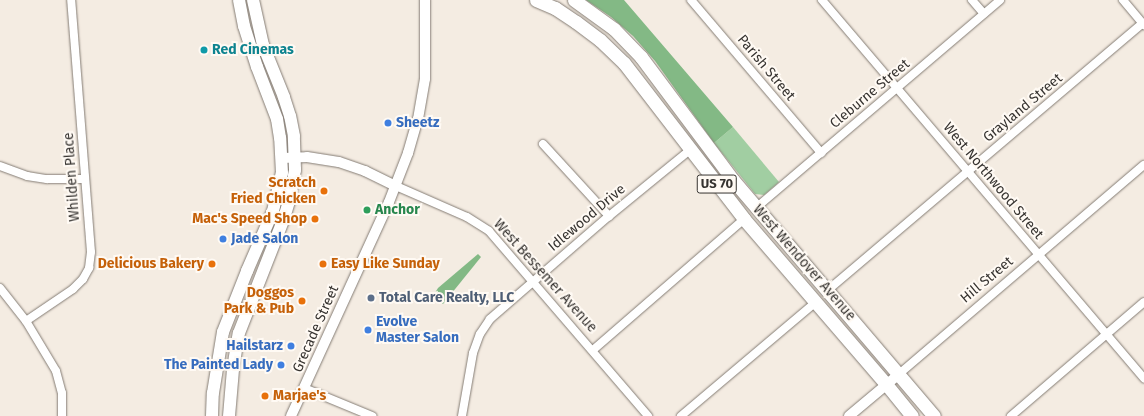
<!DOCTYPE html>
<html>
<head>
<meta charset="utf-8">
<style>
	body { margin:0 }
	#map { position:relative; width:1144px; height:416px; overflow:hidden; background:#f4ece2; font-family:"Fira Sans",sans-serif }
	div>[style] { position:absolute }
	.green>* { inset:0; background:#a1cea2 }
	.forest>* { inset:0; background:#83b985 }
	.roads { filter:drop-shadow(0 0 1px #847c74) drop-shadow(0 0 1px #847c74) }
	.minor>* { height:8px; margin:-4px; padding:0 4px; transform-origin:4px; border-radius:4px; background:#fff }
	.tertiary>* { height:10px; margin:-5px; padding:0 5px; transform-origin:5px; border-radius:5px; background:#fff }
	.primary>* { height:12px; margin:-6px; padding:0 6px; transform-origin:6px; border-radius:6px; background:#fff }
	.trunk>* { height:13px; margin:-6.5px; padding:0 6.5px; transform-origin:6.5px; border-radius:6.5px; background:#fff }
	.dots>* { width:11px; height:11px; translate:-50% -50%; box-sizing:border-box; border:2px solid #fffaf4; border-radius:50% }
	span { translate:-50% -50%; white-space:nowrap; text-align:center; line-height:1.15; -webkit-text-stroke:4px #fffaf4; paint-order:stroke }
	.shield-label span { padding:1px 3px; background:#fffaf4; border:1px solid; border-radius:3px; -webkit-text-stroke-width:0 }
	.shield-label { font-size:13px; color:#363330; font-weight:700 }
	.culture-label { font-size:14px; color:#0d838f; font-weight:700 }
	.left { translate:0 -50%; text-align:left }
	.street-label { font-size:14px; color:#363330 }
	.shop-label { font-size:14px; color:#366cbe; font-weight:700 }
	.right { translate:-100% -50%; text-align:right }
	.food-label { font-size:14px; color:#c56008; font-weight:700 }
	.leisure-label { font-size:14px; color:#27864d; font-weight:700 }
	.service-label { font-size:14px; color:#4e5e75; font-weight:700 }
</style>
</head>
<body>
<div id="map">
	<div class="green">
		<i style="clip-path:polygon(733px 127px,779px 182px,764px 195px,755px 194px,714px 143px)"></i>
	</div>
	<div class="forest">
		<i style="clip-path:polygon(586px 0,624px 0,733px 127px,714px 143px,655px 61px,633px 36px,611px 17px)"></i>
		<i style="clip-path:polygon(478px 254px,481px 257px,443px 304px,433px 296px,438px 288px)"></i>
	</div>
	<div class="roads">
		<div class="minor">
			<i style="left:691px;top:0;width:201px;rotate:49.6deg"></i>
			<i style="left:822px;top:0;width:497px;rotate:49.6deg"></i>
			<i style="left:972px;top:0;width:18px;rotate:49deg"></i>
			<i style="left:1123px;top:0;width:33px;rotate:50deg"></i>
			<i style="left:543px;top:144px;width:98px;rotate:47.5deg"></i>
			<i style="left:0;top:166px;width:29px;rotate:20deg"></i>
			<i style="left:27px;top:176px;width:20px;rotate:9deg"></i>
			<i style="left:47px;top:179px;width:38px"></i>
			<i style="left:396px;top:186px;width:77px;rotate:23.6deg"></i>
			<i style="left:467px;top:217px;width:26px;rotate:32deg"></i>
			<i style="left:489px;top:231px;width:244px;rotate:49.3deg"></i>
			<i style="left:757px;top:207px;width:319px;rotate:-40.4deg"></i>
			<i style="left:0;top:288px;width:42px;rotate:51.8deg"></i>
			<i style="left:26px;top:321px;width:58px;rotate:59deg"></i>
			<i style="left:56px;top:371px;width:23px;rotate:75deg"></i>
			<i style="left:62px;top:393px;width:23px;rotate:90deg"></i>
			<i style="left:828px;top:290px;width:413px;rotate:-40.3deg"></i>
			<i style="left:26px;top:321px;width:57px;rotate:-34.2deg"></i>
			<i style="left:73px;top:289px;width:14px;rotate:-45deg"></i>
			<i style="left:83px;top:279px;width:13px;rotate:-61deg"></i>
			<i style="left:89px;top:268px;width:16px;rotate:-83deg"></i>
			<i style="left:91px;top:252px;width:253px;rotate:-94.5deg"></i>
			<i style="left:593px;top:350px;width:200px;rotate:-40.9deg"></i>
			<i style="left:899px;top:374px;width:322px;rotate:-40.5deg"></i>
			<i style="left:304px;top:388px;width:74px;rotate:22.4deg"></i>
			<i style="left:462px;top:416px;width:64px;rotate:-80.1deg"></i>
			<i style="left:473px;top:353px;width:20px;rotate:-70deg"></i>
			<i style="left:480px;top:334px;width:18px;rotate:-56deg"></i>
			<i style="left:490px;top:319px;width:157px;rotate:-40.9deg"></i>
			<i style="left:609px;top:216px;width:104px;rotate:-39.2deg"></i>
			<i style="left:681px;top:416px;width:177px;rotate:-40.2deg"></i>
			<i style="left:1011px;top:416px;width:175px;rotate:-40.6deg"></i>
		</div>
		<div class="tertiary">
			<i style="left:282px;top:158px;width:25px;rotate:-2deg"></i>
			<i style="left:307px;top:157px;width:32px;rotate:9deg"></i>
			<i style="left:339px;top:162px;width:28px;rotate:19deg"></i>
			<i style="left:365px;top:171px;width:34px;rotate:26deg"></i>
			<i style="left:291px;top:416px;width:235px;rotate:-65.4deg"></i>
			<i style="left:389px;top:202px;width:53px;rotate:-68.8deg"></i>
			<i style="left:408px;top:153px;width:35px;rotate:-74deg"></i>
			<i style="left:418px;top:119px;width:41px;rotate:-80.1deg"></i>
			<i style="left:425px;top:79px;width:79px;rotate:-90deg"></i>
			<i style="left:849px;top:416px;width:65px;rotate:-40deg"></i>
		</div>
		<div class="primary">
			<i style="left:212px;top:416px;width:23px;rotate:-88deg"></i>
			<i style="left:213px;top:393px;width:62px;rotate:-80.7deg"></i>
			<i style="left:223px;top:332px;width:66px;rotate:-68.5deg"></i>
			<i style="left:247px;top:271px;width:65px;rotate:-66.6deg"></i>
			<i style="left:273px;top:211px;width:39px;rotate:-77deg"></i>
			<i style="left:282px;top:173px;width:35px;rotate:-93deg"></i>
			<i style="left:280px;top:138px;width:19px;rotate:-99deg"></i>
			<i style="left:277px;top:119px;width:56px;rotate:-111deg"></i>
			<i style="left:257px;top:67px;width:43px;rotate:-107.6deg"></i>
			<i style="left:244px;top:26px;width:26px;rotate:-101deg"></i>
			<i style="left:229px;top:416px;width:47px;rotate:-85.1deg"></i>
			<i style="left:233px;top:369px;width:36px;rotate:-81deg"></i>
			<i style="left:239px;top:333px;width:120px;rotate:-68.6deg"></i>
			<i style="left:283px;top:221px;width:21px;rotate:-73deg"></i>
			<i style="left:289px;top:201px;width:32px;rotate:-79deg"></i>
			<i style="left:295px;top:170px;width:34px;rotate:-92deg"></i>
			<i style="left:294px;top:136px;width:20px;rotate:-101deg"></i>
			<i style="left:290px;top:116px;width:20px;rotate:-108deg"></i>
			<i style="left:284px;top:97px;width:56px;rotate:-112deg"></i>
			<i style="left:263px;top:45px;width:46px;rotate:-102.5deg"></i>
		</div>
		<div class="trunk">
			<i style="left:536px;top:0;width:21px;rotate:23deg"></i>
			<i style="left:555px;top:8px;width:25px;rotate:34deg"></i>
			<i style="left:576px;top:22px;width:30px;rotate:37deg"></i>
			<i style="left:600px;top:40px;width:33px;rotate:44deg"></i>
			<i style="left:624px;top:63px;width:197px;rotate:52.4deg"></i>
			<i style="left:744px;top:219px;width:218px;rotate:49.3deg"></i>
			<i style="left:886px;top:384px;width:41px;rotate:50.9deg"></i>
			<i style="left:574px;top:0;width:49px;rotate:35.9deg"></i>
			<i style="left:614px;top:29px;width:39px;rotate:46deg"></i>
			<i style="left:641px;top:57px;width:154px;rotate:53.2deg"></i>
			<i style="left:733px;top:180px;width:310px;rotate:49.6deg"></i>
		</div>
	</div>
	<div class="dots">
		<i style="left:204px;top:50px;background:#0f9aa8"></i>
		<i style="left:388px;top:123px;background:#3f7fe0"></i>
		<i style="left:324px;top:191px;background:#e8710a"></i>
		<i style="left:367px;top:210px;background:#2e9e5b"></i>
		<i style="left:315px;top:219px;background:#e8710a"></i>
		<i style="left:223px;top:239px;background:#3f7fe0"></i>
		<i style="left:212px;top:264px;background:#e8710a"></i>
		<i style="left:323px;top:264px;background:#e8710a"></i>
		<i style="left:371px;top:298px;background:#5c6f8a"></i>
		<i style="left:302px;top:301px;background:#e8710a"></i>
		<i style="left:368px;top:330px;background:#3f7fe0"></i>
		<i style="left:291px;top:346px;background:#3f7fe0"></i>
		<i style="left:281px;top:365px;background:#3f7fe0"></i>
		<i style="left:265px;top:396px;background:#e8710a"></i>
	</div>
	<div class="shield-label">
		<span style="left:717px;top:184px">US 70</span>
	</div>
	<div class="culture-label">
		<span class="left" style="left:212px;top:50px">Red Cinemas</span>
	</div>
	<div class="street-label">
		<span style="left:766px;top:68px;rotate:50deg">Parish Street</span>
		<span style="left:870px;top:94px;rotate:-40deg">Cleburne Street</span>
		<span style="left:1023px;top:108px;rotate:-40deg">Grayland Street</span>
		<span style="left:72px;top:177px;rotate:-94deg">Whilden Place</span>
		<span style="left:993px;top:181px;rotate:50deg">West Northwood Street</span>
		<span style="left:587px;top:218px;rotate:-40deg">Idlewood Drive</span>
		<span style="left:804px;top:263px;rotate:49deg">West Wendover Avenue</span>
		<span style="left:545px;top:276px;rotate:48deg">West Bessemer Avenue</span>
		<span style="left:987px;top:280px;rotate:-40deg">Hill Street</span>
		<span style="left:316px;top:329px;rotate:-66deg">Grecade Street</span>
	</div>
	<div class="shop-label">
		<span class="left" style="left:396px;top:123px">Sheetz</span>
		<span class="left" style="left:231px;top:239px">Jade Salon</span>
		<span class="left" style="left:376px;top:330px">Evolve<br>Master Salon</span>
		<span class="right" style="left:283px;top:346px">Hailstarz</span>
		<span class="right" style="left:273px;top:365px">The Painted Lady</span>
	</div>
	<div class="food-label">
		<span class="right" style="left:316px;top:191px">Scratch<br>Fried Chicken</span>
		<span class="right" style="left:307px;top:219px">Mac's Speed Shop</span>
		<span class="right" style="left:204px;top:264px">Delicious Bakery</span>
		<span class="left" style="left:331px;top:264px">Easy Like Sunday</span>
		<span class="right" style="left:294px;top:301px">Doggos<br>Park &amp; Pub</span>
		<span class="left" style="left:273px;top:396px">Marjae's</span>
	</div>
	<div class="leisure-label">
		<span class="left" style="left:375px;top:210px">Anchor</span>
	</div>
	<div class="service-label">
		<span class="left" style="left:379px;top:298px">Total Care Realty, LLC</span>
	</div>
</div>
</body>
</html>
